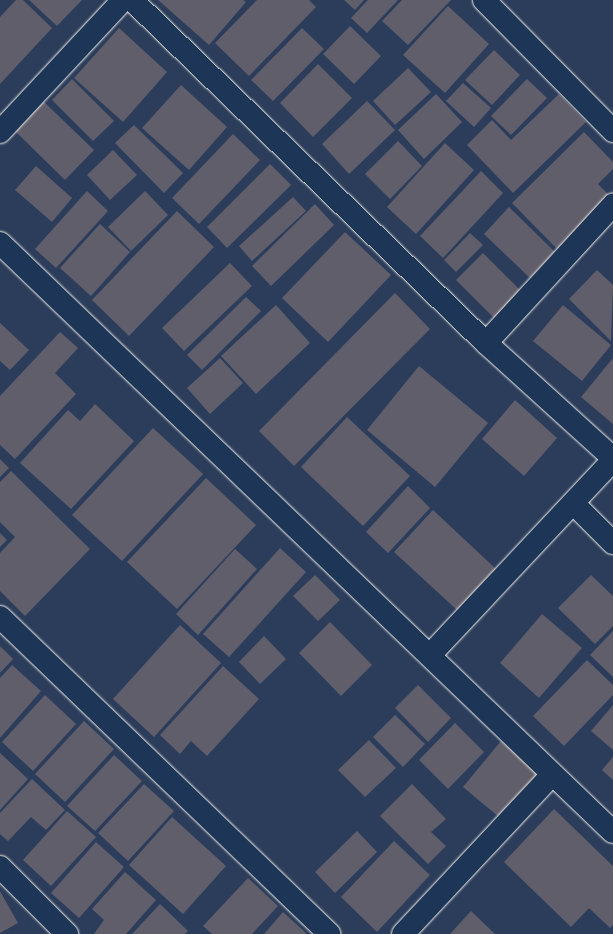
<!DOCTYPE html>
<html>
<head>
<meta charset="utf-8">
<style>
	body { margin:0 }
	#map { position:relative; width:613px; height:934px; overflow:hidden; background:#2b3d5b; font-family:Mynerve,sans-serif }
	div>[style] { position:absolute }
	.building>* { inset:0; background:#615e6c }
	.roads { filter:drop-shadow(0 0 1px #f4f1e8) drop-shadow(0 0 1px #f4f1e8) }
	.street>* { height:22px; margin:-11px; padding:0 11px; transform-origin:11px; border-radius:11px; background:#1d3557 }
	span { translate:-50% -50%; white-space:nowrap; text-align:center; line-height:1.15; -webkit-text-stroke:3px #1d3557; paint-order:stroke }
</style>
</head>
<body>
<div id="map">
	<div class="building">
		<i style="clip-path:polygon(16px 0,23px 0,52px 28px,0 84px,0 17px)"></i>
		<i style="clip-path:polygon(29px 0,82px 0,57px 26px)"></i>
		<i style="clip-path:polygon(158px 0,243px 0,246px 2px,209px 45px)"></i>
		<i style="clip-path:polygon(257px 0,309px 0,316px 7px,249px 76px,215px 43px)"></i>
		<i style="clip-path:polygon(344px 0,364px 0,355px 10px)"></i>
		<i style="clip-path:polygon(368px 0,398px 0,367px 33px,351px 18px)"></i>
		<i style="clip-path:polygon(402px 0,451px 0,408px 45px,382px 21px)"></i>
		<i style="clip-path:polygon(448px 6px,489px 44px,445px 93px,403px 55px)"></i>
		<i style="clip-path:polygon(350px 26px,381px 56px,354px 84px,323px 54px)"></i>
		<i style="clip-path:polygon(119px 28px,167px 72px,123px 122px,74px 78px)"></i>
		<i style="clip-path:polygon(302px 28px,324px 49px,273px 101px,251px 80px)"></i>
		<i style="clip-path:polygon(494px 50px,520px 75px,492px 105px,465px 80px)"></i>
		<i style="clip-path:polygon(318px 64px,352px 98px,313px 137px,280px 103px)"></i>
		<i style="clip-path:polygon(408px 68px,431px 92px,395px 125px,373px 101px)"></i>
		<i style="clip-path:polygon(72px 79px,114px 121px,93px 141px,52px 100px)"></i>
		<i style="clip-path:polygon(527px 79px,547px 98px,511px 135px,491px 116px)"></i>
		<i style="clip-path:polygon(463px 83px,491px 108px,474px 127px,446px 101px)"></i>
		<i style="clip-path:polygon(181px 85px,227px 127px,189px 170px,142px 128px)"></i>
		<i style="clip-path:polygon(436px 94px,462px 122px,424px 159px,398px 130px)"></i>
		<i style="clip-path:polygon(559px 94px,586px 122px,513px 193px,467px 145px,492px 120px,511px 140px)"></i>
		<i style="clip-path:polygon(42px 100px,94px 150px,65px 180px,14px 130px)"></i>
		<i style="clip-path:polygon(367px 101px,395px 130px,349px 174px,322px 144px)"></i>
		<i style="clip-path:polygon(134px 125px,183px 173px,164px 193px,115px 143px)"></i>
		<i style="clip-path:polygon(584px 132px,613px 162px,613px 169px,598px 184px,613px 199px,560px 252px,512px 203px)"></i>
		<i style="clip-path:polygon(233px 134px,260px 160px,199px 224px,172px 198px)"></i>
		<i style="clip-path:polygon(398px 141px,422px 166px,390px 199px,365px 174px)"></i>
		<i style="clip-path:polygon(445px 143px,474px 170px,416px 234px,387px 207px)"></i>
		<i style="clip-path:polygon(113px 150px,137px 175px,110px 200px,87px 175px)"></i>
		<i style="clip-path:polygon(270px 164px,291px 185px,227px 248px,207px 227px)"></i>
		<i style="clip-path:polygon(36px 166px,72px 198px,52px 222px,15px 190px)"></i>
		<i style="clip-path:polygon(481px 171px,503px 193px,443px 258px,420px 236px)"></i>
		<i style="clip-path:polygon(87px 191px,108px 211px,56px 268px,35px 249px)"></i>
		<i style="clip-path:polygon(145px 191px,168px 215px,131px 251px,108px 227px)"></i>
		<i style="clip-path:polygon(293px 197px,306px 211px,252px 261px,239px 246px)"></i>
		<i style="clip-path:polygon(315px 204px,334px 225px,271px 286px,252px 266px)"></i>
		<i style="clip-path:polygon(509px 207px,556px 253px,531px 279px,484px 234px)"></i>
		<i style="clip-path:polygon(177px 211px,214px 247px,129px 336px,92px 300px)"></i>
		<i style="clip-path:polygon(100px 224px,130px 252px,91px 296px,60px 268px)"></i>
		<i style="clip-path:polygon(345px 232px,391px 275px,328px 342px,282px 298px)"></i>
		<i style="clip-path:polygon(470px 233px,483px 245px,456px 272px,444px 260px)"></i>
		<i style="clip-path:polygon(483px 253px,523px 293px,496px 320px,456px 280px)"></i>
		<i style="clip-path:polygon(230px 263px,252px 286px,184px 351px,162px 328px)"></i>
		<i style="clip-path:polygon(597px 270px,613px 285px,611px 341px,569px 299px)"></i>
		<i style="clip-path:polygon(395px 293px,430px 329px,294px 466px,259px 431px)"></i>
		<i style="clip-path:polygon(246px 297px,261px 311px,202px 370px,187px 355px)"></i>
		<i style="clip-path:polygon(276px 305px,310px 343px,256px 394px,221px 356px)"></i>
		<i style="clip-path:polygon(563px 305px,611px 345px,582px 381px,533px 341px)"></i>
		<i style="clip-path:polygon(0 323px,29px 350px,10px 370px,0 361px)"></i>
		<i style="clip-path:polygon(60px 332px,78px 348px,55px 373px,76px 394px,15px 459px,0 445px,0 396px)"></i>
		<i style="clip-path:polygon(220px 358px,243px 383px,210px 414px,187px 388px)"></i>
		<i style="clip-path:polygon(613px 358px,613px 424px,581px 397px)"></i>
		<i style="clip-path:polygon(419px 366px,488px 423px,435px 487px,367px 430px)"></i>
		<i style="clip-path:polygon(515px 400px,557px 438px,524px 476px,482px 439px)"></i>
		<i style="clip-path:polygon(95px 404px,134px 441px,71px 509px,20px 463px,68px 410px,80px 421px)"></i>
		<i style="clip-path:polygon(347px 417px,410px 476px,363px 526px,301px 467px)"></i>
		<i style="clip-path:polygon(153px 428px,203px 474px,122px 561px,72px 515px)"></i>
		<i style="clip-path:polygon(0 459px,9px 468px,0 477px)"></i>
		<i style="clip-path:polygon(11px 471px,90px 549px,25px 616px,0 591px,0 553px,15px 537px,0 522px,0 482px)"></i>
		<i style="clip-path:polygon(206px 478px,256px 525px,177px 609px,127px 562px)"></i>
		<i style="clip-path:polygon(408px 486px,430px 508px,388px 553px,366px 532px)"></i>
		<i style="clip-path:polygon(433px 510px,496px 569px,457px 610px,394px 552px)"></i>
		<i style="clip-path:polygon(0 533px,7px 540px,0 547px)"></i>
		<i style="clip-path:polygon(280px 548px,306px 572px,229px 657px,203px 634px)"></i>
		<i style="clip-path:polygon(235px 549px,257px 569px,198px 635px,176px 614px)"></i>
		<i style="clip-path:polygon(315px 575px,340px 600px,318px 621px,293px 596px)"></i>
		<i style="clip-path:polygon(591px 575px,613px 596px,613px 626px,595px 644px,558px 608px)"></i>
		<i style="clip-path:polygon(542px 614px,582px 648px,539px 698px,500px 663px)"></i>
		<i style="clip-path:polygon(330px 622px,372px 665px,341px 696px,299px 653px)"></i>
		<i style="clip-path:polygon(180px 625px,221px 663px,154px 737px,113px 699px)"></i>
		<i style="clip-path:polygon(613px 631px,613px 677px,590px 655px)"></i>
		<i style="clip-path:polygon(264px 636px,286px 659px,260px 684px,239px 662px)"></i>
		<i style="clip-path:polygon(0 646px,13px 659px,0 673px)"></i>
		<i style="clip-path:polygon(587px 660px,613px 685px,613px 695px,564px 746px,533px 716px)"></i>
		<i style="clip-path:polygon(12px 665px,41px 691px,0 738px,0 678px)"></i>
		<i style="clip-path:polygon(223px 666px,259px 699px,207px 756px,191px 741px,180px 754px,160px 735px)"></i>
		<i style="clip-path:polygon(418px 685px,451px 718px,428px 742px,395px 708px)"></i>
		<i style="clip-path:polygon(45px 695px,76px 724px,33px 771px,2px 742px)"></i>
		<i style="clip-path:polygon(613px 705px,613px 750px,591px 731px)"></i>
		<i style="clip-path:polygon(395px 715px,425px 744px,403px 767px,373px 737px)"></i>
		<i style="clip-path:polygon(84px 721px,114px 749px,65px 802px,35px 774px)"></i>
		<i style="clip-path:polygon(455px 723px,484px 752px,448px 789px,419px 760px)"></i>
		<i style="clip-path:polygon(369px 740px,396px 768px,365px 797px,338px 770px)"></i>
		<i style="clip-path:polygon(501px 741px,543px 777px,505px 822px,463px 787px)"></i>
		<i style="clip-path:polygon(0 753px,28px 779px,0 810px)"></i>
		<i style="clip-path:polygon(114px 755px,142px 781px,95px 831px,67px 806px)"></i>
		<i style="clip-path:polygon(613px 757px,613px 780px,602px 770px)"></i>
		<i style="clip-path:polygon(32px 779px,65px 810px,46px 830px,31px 817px,8px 841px,0 834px,0 813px)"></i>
		<i style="clip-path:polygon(144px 784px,174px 811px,128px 861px,98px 833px)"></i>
		<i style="clip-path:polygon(412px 784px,446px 819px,431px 832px,446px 846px,428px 864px,380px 816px)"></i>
		<i style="clip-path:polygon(554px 809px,613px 866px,613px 925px,610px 928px,589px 908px,571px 927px,504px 862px)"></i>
		<i style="clip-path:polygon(67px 811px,96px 837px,51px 886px,23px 860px)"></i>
		<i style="clip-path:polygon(172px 817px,226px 866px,183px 914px,129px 865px)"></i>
		<i style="clip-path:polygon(357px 831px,377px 852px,335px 893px,315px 872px)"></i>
		<i style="clip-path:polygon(394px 841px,430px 875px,377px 932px,341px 897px)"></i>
		<i style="clip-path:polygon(96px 842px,124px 867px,79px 918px,51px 893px)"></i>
		<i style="clip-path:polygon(125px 872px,156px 900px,126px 934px,94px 934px,104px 920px,92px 909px)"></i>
		<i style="clip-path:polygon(248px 878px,278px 906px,252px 934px,212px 934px,203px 926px)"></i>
		<i style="clip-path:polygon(0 891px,18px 923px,0 933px)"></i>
		<i style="clip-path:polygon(160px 904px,188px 931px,185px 934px,132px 934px)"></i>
		<i style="clip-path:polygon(471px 911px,495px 934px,450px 934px)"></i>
		<i style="clip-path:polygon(283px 912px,306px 933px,305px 934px,264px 934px)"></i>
	</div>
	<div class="roads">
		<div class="street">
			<i style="left:132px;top:0;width:493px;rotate:44.1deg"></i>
			<i style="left:486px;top:343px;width:171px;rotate:42.2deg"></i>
			<i style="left:484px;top:0;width:184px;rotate:45.4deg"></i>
			<i style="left:0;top:132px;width:180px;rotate:-47deg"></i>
			<i style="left:0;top:243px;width:850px;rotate:43.86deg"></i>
			<i style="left:486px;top:343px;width:188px;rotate:-47.4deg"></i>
			<i style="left:574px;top:504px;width:55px;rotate:45deg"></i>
			<i style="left:0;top:617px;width:457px;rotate:43.9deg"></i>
			<i style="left:430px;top:655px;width:267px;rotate:-46.8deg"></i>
			<i style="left:0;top:867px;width:95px;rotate:45deg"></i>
			<i style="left:403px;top:934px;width:218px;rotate:-46.9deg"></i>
		</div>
	</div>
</div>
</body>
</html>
